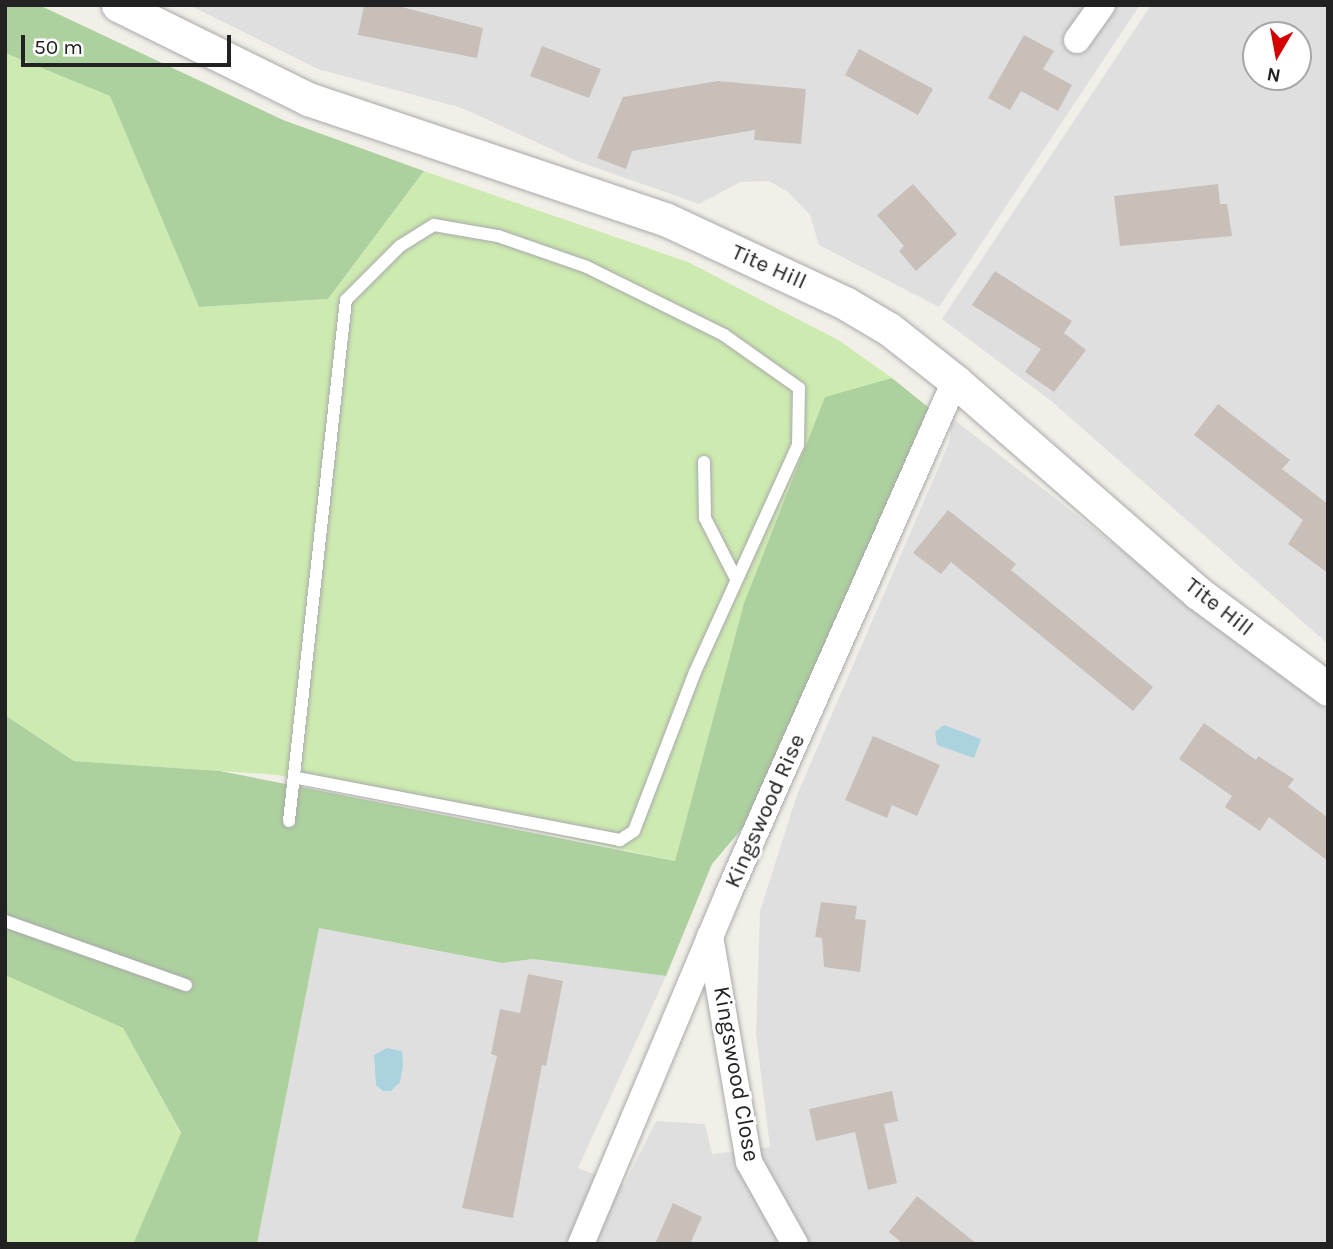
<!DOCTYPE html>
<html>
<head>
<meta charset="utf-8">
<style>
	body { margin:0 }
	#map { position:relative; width:1333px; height:1249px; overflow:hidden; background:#f2efe9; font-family:Karla,sans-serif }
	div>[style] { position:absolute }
	.residential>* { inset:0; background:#e0dfdf }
	.grass>* { inset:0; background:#cdebb0 }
	.forest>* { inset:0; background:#add19e }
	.water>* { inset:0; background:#aad3df }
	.building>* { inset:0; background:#c7bfb8 }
	.roads { filter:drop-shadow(0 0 2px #a9a9a9) drop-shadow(0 0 2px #a9a9a9) }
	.service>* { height:12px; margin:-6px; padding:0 6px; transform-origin:6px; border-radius:6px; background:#fff }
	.minor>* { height:26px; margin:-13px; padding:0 13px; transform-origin:13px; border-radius:13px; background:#fff }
	.tertiary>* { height:33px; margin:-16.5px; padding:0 16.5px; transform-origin:16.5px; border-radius:16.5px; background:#fff }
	span { translate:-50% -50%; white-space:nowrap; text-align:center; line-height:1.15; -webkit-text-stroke:6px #fff; paint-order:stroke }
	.street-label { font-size:23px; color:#222 }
	.frame { position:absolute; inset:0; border:7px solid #222; pointer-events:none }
	.north { position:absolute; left:1242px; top:21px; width:70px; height:70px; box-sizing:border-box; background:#fff; border:2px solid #a7a7a7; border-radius:50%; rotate:190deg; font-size:19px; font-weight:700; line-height:28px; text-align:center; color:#222 }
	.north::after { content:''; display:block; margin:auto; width:24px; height:32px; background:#d40000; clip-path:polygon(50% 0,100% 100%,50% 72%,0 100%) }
	.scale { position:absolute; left:21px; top:35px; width:210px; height:32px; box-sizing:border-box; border:4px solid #222; border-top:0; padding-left:9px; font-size:21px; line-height:24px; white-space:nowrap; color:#222; -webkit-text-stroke:5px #fff; paint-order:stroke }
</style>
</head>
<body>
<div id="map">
	<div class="residential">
		<i style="clip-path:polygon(189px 5px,1140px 5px,939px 307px,819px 245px,810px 215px,788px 192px,769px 181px,740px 182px,699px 204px,577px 161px,462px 108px,318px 69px)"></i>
		<i style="clip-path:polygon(evenodd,1151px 5px,1328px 5px,1328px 644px,1050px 400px,942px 319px,1151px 5px,1256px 35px,1298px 35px,1298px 77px,1256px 77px,1256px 35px)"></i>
		<i style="clip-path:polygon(952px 418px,1328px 711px,1328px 1244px,257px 1244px,319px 928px,502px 963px,533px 959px,666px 976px,578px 1168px,624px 1185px,656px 1121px,705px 1124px,712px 1154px,770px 1147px,756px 1034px,760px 911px,797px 795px,949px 443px)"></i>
	</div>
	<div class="grass">
		<i style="clip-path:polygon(5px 53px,110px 96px,199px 307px,328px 299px,424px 171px,688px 262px,840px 341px,892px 378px,825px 398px,744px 603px,675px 861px,278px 775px,74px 761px,5px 715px)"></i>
		<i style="clip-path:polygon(5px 975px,123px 1028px,181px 1134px,133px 1244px,5px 1244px)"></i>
	</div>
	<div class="forest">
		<i style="clip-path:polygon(5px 5px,39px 5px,283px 120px,424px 171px,328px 299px,199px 307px,110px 96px,5px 53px)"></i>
		<i style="clip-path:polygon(892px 378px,929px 408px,800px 760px,712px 864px,666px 976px,533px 959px,502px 963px,319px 928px,257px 1244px,133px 1244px,181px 1133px,123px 1028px,5px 975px,5px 715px,74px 761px,220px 771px,675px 861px,744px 603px,825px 397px)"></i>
	</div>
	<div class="water">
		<i style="clip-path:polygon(944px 725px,981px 739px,974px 758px,937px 745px,935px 732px)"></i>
		<i style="clip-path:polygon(387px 1048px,402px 1051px,403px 1065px,400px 1082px,391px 1091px,383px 1091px,376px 1085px,374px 1055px)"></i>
	</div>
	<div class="building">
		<i style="clip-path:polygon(364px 5px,394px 5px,483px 28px,477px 58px,358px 35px)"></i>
		<i style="clip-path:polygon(1024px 35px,1054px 51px,1043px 69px,1072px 85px,1058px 111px,1021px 91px,1010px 110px,988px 98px)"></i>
		<i style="clip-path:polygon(542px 46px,601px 69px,589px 98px,530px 76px)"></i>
		<i style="clip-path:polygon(859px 49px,933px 89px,918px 115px,845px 75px)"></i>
		<i style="clip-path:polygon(718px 81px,806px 89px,801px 144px,754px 140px,755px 130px,632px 151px,626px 169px,597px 158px,623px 97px)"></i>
		<i style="clip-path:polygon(913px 184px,957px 234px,916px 271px,899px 251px,904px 246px,877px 215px)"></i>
		<i style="clip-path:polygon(1218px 184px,1220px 204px,1227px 204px,1232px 236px,1120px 246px,1114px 196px)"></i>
		<i style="clip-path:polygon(995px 271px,1072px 321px,1064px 333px,1086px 350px,1054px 392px,1025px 372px,1041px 349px,972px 305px)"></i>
		<i style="clip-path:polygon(1218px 404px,1290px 460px,1282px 469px,1328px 504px,1328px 573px,1288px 544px,1303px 520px,1194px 435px)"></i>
		<i style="clip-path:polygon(948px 510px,1016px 564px,1011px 570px,1153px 687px,1133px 711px,951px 562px,941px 574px,913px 553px)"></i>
		<i style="clip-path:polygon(1204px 723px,1256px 760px,1258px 756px,1294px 779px,1288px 787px,1328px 818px,1328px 861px,1269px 817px,1260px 831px,1225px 807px,1232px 796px,1179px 759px)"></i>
		<i style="clip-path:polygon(873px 736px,940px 765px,917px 816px,892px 805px,887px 818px,845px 800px)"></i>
		<i style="clip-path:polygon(821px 902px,857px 906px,855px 919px,866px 920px,860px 972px,824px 967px,822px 938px,815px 937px)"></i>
		<i style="clip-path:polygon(528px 974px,563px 981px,546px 1066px,542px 1065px,513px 1218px,462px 1208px,497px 1056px,491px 1054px,500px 1009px,520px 1013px)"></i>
		<i style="clip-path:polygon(892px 1091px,898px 1121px,884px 1124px,897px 1183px,868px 1190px,855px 1132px,816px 1141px,809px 1109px)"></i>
		<i style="clip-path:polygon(917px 1196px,977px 1244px,903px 1244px,889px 1232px)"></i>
		<i style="clip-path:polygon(673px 1203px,702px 1217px,690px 1244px,655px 1244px)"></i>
	</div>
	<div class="roads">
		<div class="service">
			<i style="left:704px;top:462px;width:56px;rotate:89deg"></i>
			<i style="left:705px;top:518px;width:66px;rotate:63deg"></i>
			<i style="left:289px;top:821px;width:524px;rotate:-83.76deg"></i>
			<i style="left:346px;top:300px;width:76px;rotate:-45deg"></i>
			<i style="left:400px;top:246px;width:40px;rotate:-32deg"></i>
			<i style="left:434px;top:225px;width:65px;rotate:9.8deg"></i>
			<i style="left:498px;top:236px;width:94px;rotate:19.2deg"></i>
			<i style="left:587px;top:267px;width:153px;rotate:26.4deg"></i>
			<i style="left:724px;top:335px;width:92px;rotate:35.2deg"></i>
			<i style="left:799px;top:388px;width:57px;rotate:91deg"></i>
			<i style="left:798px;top:445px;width:249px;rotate:114.4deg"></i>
			<i style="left:695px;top:672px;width:170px;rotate:111deg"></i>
			<i style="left:634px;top:831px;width:17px;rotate:147deg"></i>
			<i style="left:620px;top:840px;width:332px;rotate:-169.1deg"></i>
			<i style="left:5px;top:921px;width:192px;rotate:19.5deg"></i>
		</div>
		<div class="minor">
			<i style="left:1077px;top:40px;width:43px;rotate:-54.5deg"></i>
			<i style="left:710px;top:936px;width:229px;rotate:80.2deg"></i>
			<i style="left:749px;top:1162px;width:94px;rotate:60.7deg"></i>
			<i style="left:581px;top:1244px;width:380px;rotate:-67.2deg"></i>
			<i style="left:728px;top:894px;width:561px;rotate:-66.13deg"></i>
		</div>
		<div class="tertiary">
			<i style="left:118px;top:5px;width:212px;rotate:26.3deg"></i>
			<i style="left:308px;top:99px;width:377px;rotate:18.6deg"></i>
			<i style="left:665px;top:219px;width:199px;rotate:25deg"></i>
			<i style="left:845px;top:303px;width:51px;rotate:30.6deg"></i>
			<i style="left:889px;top:329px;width:84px;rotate:38.2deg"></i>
			<i style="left:955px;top:381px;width:322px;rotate:41.1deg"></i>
			<i style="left:1198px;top:593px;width:162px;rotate:36.4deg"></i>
		</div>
	</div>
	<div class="street-label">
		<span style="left:769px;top:267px;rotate:24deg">Tite Hill</span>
		<span style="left:1219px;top:607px;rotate:38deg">Tite Hill</span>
		<span style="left:765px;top:811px;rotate:-66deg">Kingswood Rise</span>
		<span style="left:736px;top:1074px;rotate:80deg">Kingswood Close</span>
	</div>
	<div class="frame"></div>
	<div class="north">N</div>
	<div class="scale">50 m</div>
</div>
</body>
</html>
